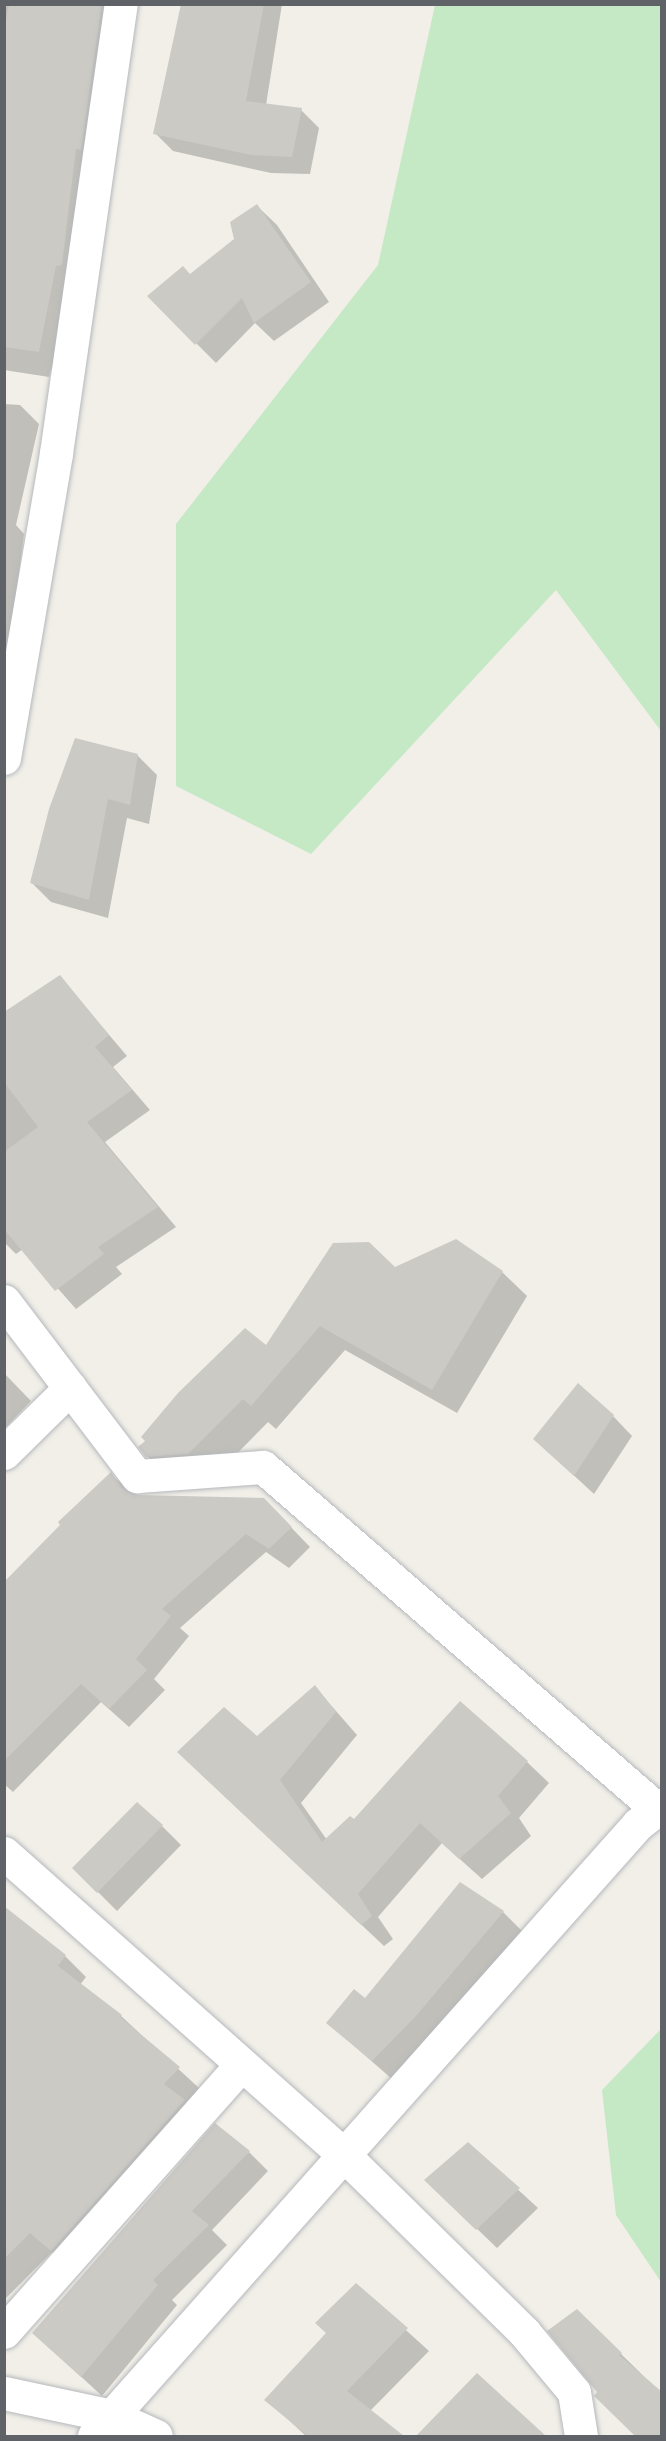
<!DOCTYPE html>
<html>
<head>
<meta charset="utf-8">
<style>
	body { margin:0 }
	#map { position:relative; width:666px; height:2441px; overflow:hidden; background:#f1efe8; font-family:Barlow,sans-serif }
	div>[style] { position:absolute }
	.green>* { inset:0; background:#c5e8c5 }
	.shadow>* { inset:0; background:#0003 }
	.building>* { inset:0; background:#cccac5 }
	.roads { filter:drop-shadow(0 0 2px #b5b8bc) drop-shadow(0 0 2px #b5b8bc) }
	.street>* { height:33px; margin:-16.5px; padding:0 16.5px; transform-origin:16.5px; border-radius:16.5px; background:#fff }
	.secondary>* { height:33px; margin:-16.5px; padding:0 16.5px; transform-origin:16.5px; border-radius:16.5px; background:#fff }
	span { translate:-50% -50%; white-space:nowrap; text-align:center; line-height:1.15; -webkit-text-stroke:4.5px #fff; paint-order:stroke }
	.frame { position:absolute; inset:0; border:6px solid #5f6368; pointer-events:none }
</style>
</head>
<body>
<div id="map">
	<div class="green">
		<i style="clip-path:polygon(435px 5px,661px 5px,661px 731px,556px 590px,311px 854px,176px 786px,176px 524px,378px 265px)"></i>
		<i style="clip-path:polygon(661px 2029px,661px 2282px,616px 2215px,602px 2090px)"></i>
	</div>
	<div class="shadow">
		<i style="clip-path:polygon(4px 4px,124px 4px,58px 370px,51px 369px,49px 377px,4px 370px)"></i>
		<i style="clip-path:polygon(182px 4px,282px 4px,266px 105px,301px 110px,319px 128px,310px 174px,271px 173px,173px 151px,155px 133px)"></i>
		<i style="clip-path:polygon(257px 206px,277px 225px,329px 302px,274px 341px,255px 323px,216px 363px,149px 296px,190px 275px,235px 239px)"></i>
		<i style="clip-path:polygon(4px 404px,20px 405px,39px 424px,16px 525px,24px 534px,5px 682px)"></i>
		<i style="clip-path:polygon(137px 755px,157px 775px,149px 824px,127px 818px,108px 918px,51px 902px,32px 883px)"></i>
		<i style="clip-path:polygon(60px 977px,127px 1056px,113px 1067px,150px 1110px,105px 1142px,176px 1227px,116px 1267px,122px 1274px,76px 1309px,23px 1249px,16px 1254px,4px 1242px,4px 1028px)"></i>
		<i style="clip-path:polygon(395px 1269px,502px 1272px,527px 1296px,457px 1413px,345px 1350px,276px 1429px,268px 1422px,213px 1478px,172px 1480px,147px 1456px,266px 1348px)"></i>
		<i style="clip-path:polygon(4px 1373px,31px 1401px,5px 1428px,4px 1427px)"></i>
		<i style="clip-path:polygon(613px 1416px,632px 1436px,594px 1494px,555px 1458px)"></i>
		<i style="clip-path:polygon(111px 1475px,137px 1496px,283px 1519px,310px 1547px,289px 1568px,266px 1552px,180px 1628px,189px 1636px,154px 1679px,165px 1690px,129px 1727px,101px 1702px,13px 1792px,4px 1784px,4px 1583px)"></i>
		<i style="clip-path:polygon(315px 1687px,357px 1735px,301px 1803px,327px 1840px,355px 1821px,527px 1762px,549px 1783px,519px 1818px,531px 1836px,482px 1879px,442px 1843px,378px 1917px,393px 1939px,384px 1946px,201px 1774px,257px 1738px)"></i>
		<i style="clip-path:polygon(162px 1826px,181px 1845px,117px 1911px,74px 1868px)"></i>
		<i style="clip-path:polygon(4px 1908px,65px 1956px,86px 1977px,80px 1985px,121px 2016px,199px 2088px,72px 2270px,52px 2252px,4px 2300px)"></i>
		<i style="clip-path:polygon(503px 1912px,522px 1931px,392px 2079px,328px 2023px)"></i>
		<i style="clip-path:polygon(468px 2144px,538px 2208px,497px 2248px,446px 2199px)"></i>
		<i style="clip-path:polygon(249px 2152px,268px 2171px,212px 2230px,227px 2245px,172px 2300px,177px 2305px,102px 2396px,34px 2333px)"></i>
		<i style="clip-path:polygon(356px 2285px,429px 2351px,370px 2411px,402px 2436px,306px 2436px,267px 2400px,328px 2334px)"></i>
		<i style="clip-path:polygon(577px 2311px,662px 2394px,662px 2436px,637px 2436px,596px 2396px,599px 2392px)"></i>
		<i style="clip-path:polygon(477px 2376px,530px 2424px,543px 2436px,418px 2436px)"></i>
	</div>
	<div class="building">
		<i style="clip-path:polygon(9px 4px,102px 4px,81px 150px,76px 149px,62px 265px,56px 266px,39px 352px,4px 347px,4px 30px)"></i>
		<i style="clip-path:polygon(181px 4px,264px 4px,246px 101px,302px 108px,292px 157px,251px 155px,153px 134px)"></i>
		<i style="clip-path:polygon(257px 204px,311px 282px,254px 323px,242px 298px,195px 345px,147px 296px,183px 266px,190px 274px,234px 239px,230px 222px)"></i>
		<i style="clip-path:polygon(75px 738px,138px 754px,130px 805px,108px 799px,89px 900px,30px 883px,49px 809px)"></i>
		<i style="clip-path:polygon(60px 975px,109px 1035px,95px 1047px,132px 1090px,87px 1122px,158px 1207px,98px 1247px,104px 1254px,55px 1291px,4px 1229px,4px 1152px,38px 1127px,4px 1082px,4px 1012px)"></i>
		<i style="clip-path:polygon(456px 1239px,503px 1271px,432px 1390px,320px 1326px,251px 1406px,243px 1399px,188px 1454px,146px 1457px,138px 1447px,145px 1441px,141px 1437px,178px 1393px,245px 1328px,266px 1345px,333px 1243px,369px 1242px,395px 1267px)"></i>
		<i style="clip-path:polygon(578px 1383px,614px 1415px,574px 1476px,533px 1439px)"></i>
		<i style="clip-path:polygon(111px 1472px,122px 1488px,138px 1495px,264px 1498px,292px 1527px,269px 1549px,246px 1534px,162px 1609px,171px 1616px,136px 1659px,147px 1670px,109px 1709px,81px 1684px,4px 1761px,4px 1582px,60px 1525px,58px 1522px)"></i>
		<i style="clip-path:polygon(315px 1685px,336px 1712px,280px 1780px,322px 1842px,350px 1816px,354px 1819px,460px 1701px,528px 1761px,498px 1796px,511px 1813px,459px 1859px,420px 1823px,358px 1894px,372px 1916px,361px 1925px,177px 1752px,224px 1707px,257px 1736px)"></i>
		<i style="clip-path:polygon(137px 1802px,163px 1825px,97px 1893px,72px 1868px)"></i>
		<i style="clip-path:polygon(460px 1882px,504px 1911px,416px 2016px,372px 2061px,326px 2023px,354px 1989px,365px 1998px)"></i>
		<i style="clip-path:polygon(4px 1906px,66px 1955px,58px 1966px,122px 2015px,120px 2017px,180px 2067px,164px 2084px,185px 2100px,51px 2251px,30px 2233px,4px 2259px)"></i>
		<i style="clip-path:polygon(215px 2123px,250px 2151px,192px 2211px,209px 2225px,153px 2280px,158px 2285px,81px 2377px,32px 2333px)"></i>
		<i style="clip-path:polygon(468px 2142px,520px 2188px,476px 2230px,424px 2180px)"></i>
		<i style="clip-path:polygon(356px 2283px,408px 2328px,347px 2391px,404px 2436px,308px 2436px,264px 2400px,326px 2333px,315px 2323px)"></i>
		<i style="clip-path:polygon(577px 2309px,622px 2353px,619px 2355px,662px 2392px,662px 2436px,635px 2436px,594px 2396px,597px 2392px,547px 2331px)"></i>
		<i style="clip-path:polygon(477px 2373px,546px 2436px,416px 2436px)"></i>
	</div>
	<div class="roads">
		<div class="street">
			<i style="left:4px;top:1301px;width:220px;rotate:52.8deg"></i>
			<i style="left:137px;top:1476px;width:126px;rotate:-4.1deg"></i>
			<i style="left:263px;top:1467px;width:522px;rotate:40.96deg"></i>
			<i style="left:4px;top:1453px;width:93px;rotate:-44.6deg"></i>
			<i style="left:4px;top:2332px;width:357px;rotate:-48.4deg"></i>
			<i style="left:4px;top:2393px;width:110px;rotate:12deg"></i>
			<i style="left:112px;top:2416px;width:48px;rotate:24.4deg"></i>
		</div>
		<div class="secondary">
			<i style="left:4px;top:758px;width:309px;rotate:-80.3deg"></i>
			<i style="left:56px;top:453px;width:454px;rotate:-81.8deg"></i>
			<i style="left:4px;top:1853px;width:458px;rotate:41.6deg"></i>
			<i style="left:346px;top:2157px;width:250px;rotate:44.5deg"></i>
			<i style="left:524px;top:2332px;width:78px;rotate:50.2deg"></i>
			<i style="left:574px;top:2392px;width:45px;rotate:81deg"></i>
			<i style="left:94px;top:2436px;width:819px;rotate:-48.37deg"></i>
			<i style="left:638px;top:1824px;width:31px;rotate:-38deg"></i>
		</div>
	</div>
	<div class="frame"></div>
</div>
</body>
</html>
